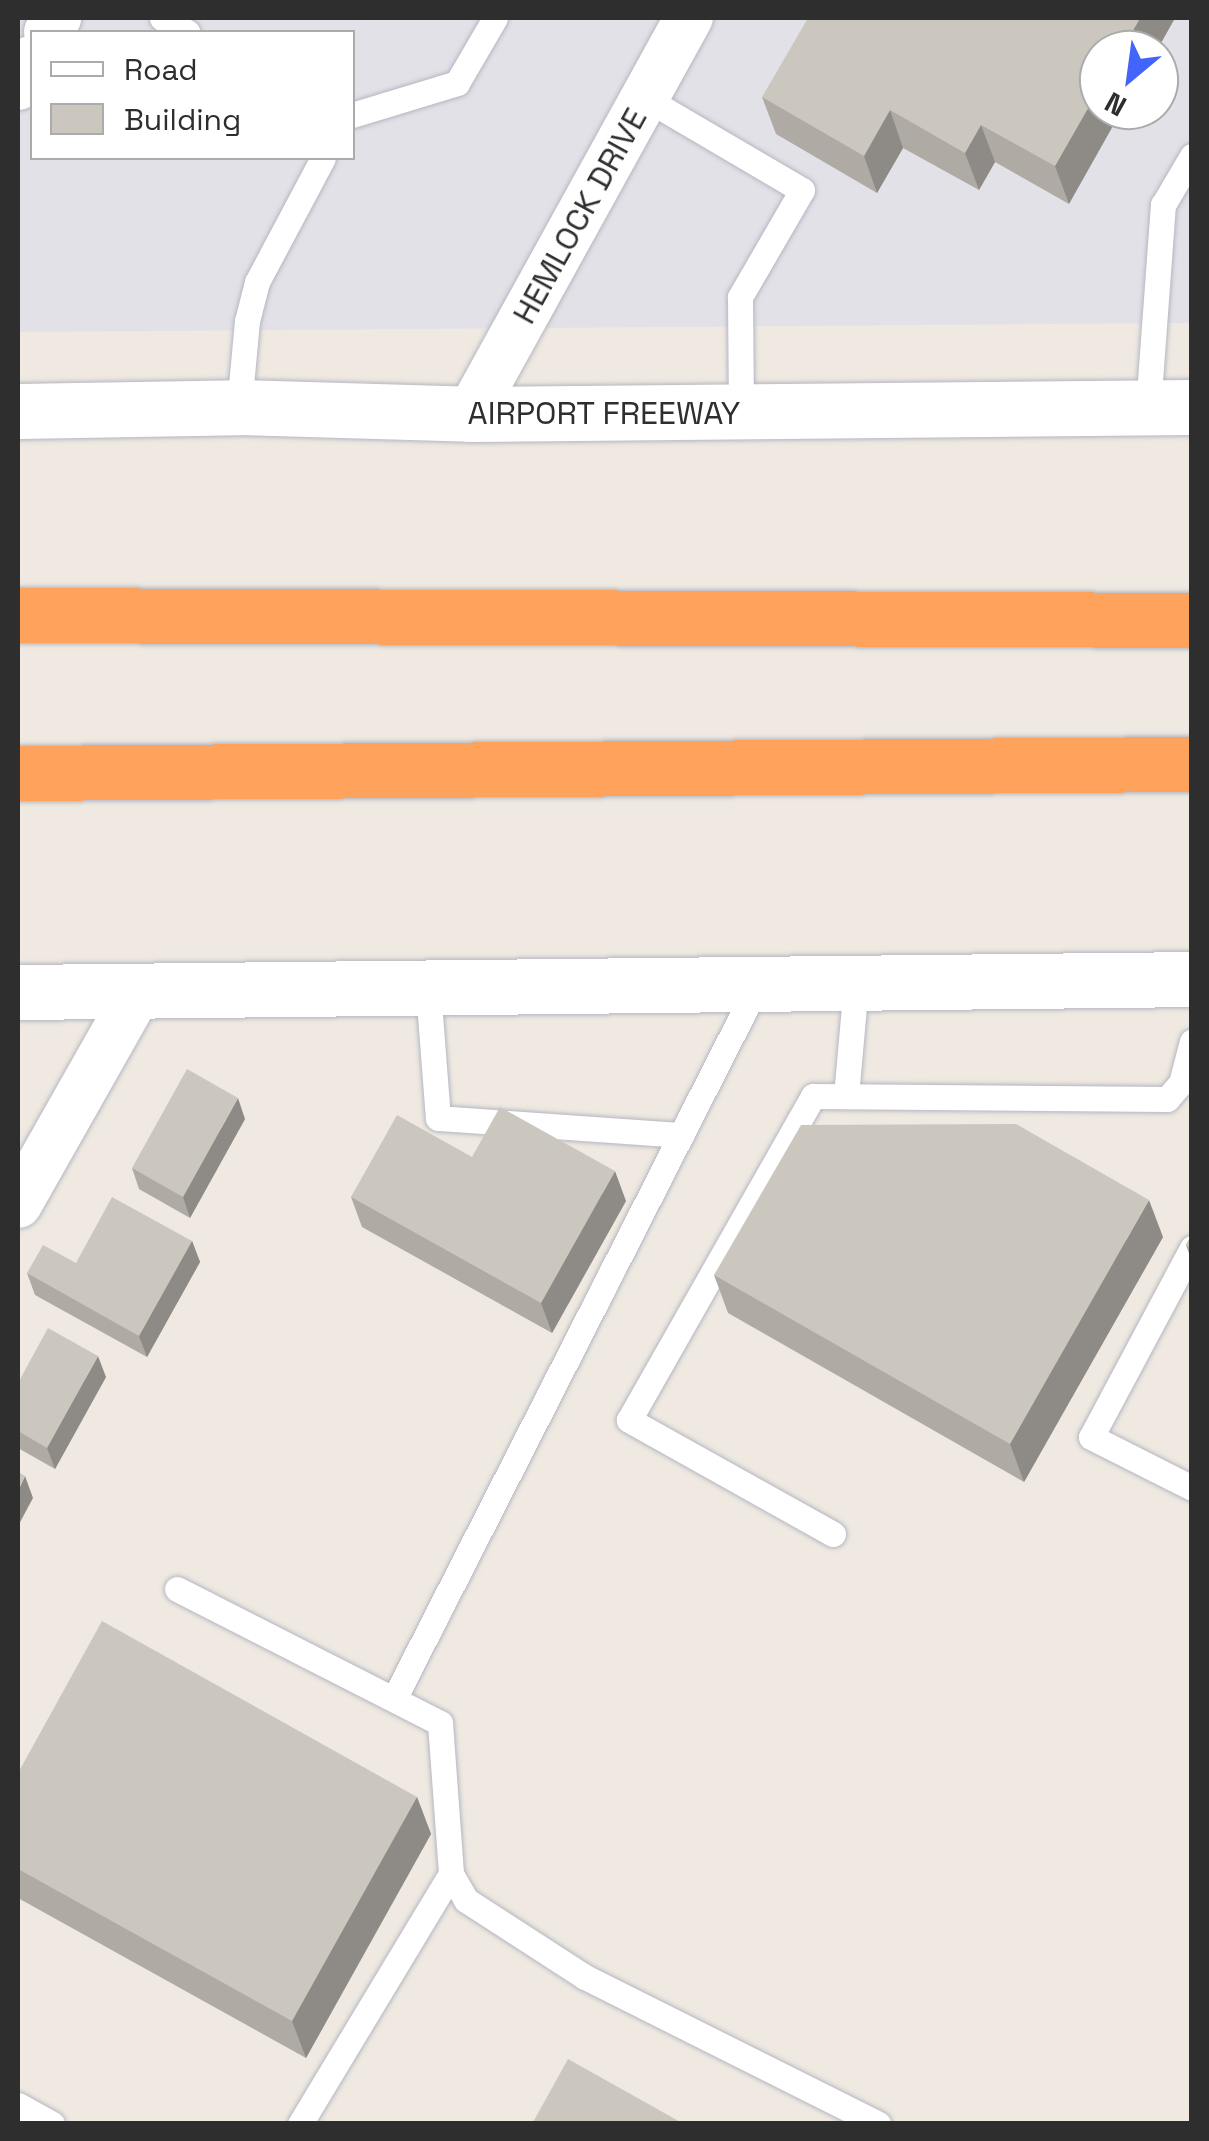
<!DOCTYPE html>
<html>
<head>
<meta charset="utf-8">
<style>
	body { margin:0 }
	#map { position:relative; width:1209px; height:2141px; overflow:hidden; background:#efe9e1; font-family:"Space Grotesk",sans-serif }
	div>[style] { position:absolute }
	.industrial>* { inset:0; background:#e3e1e8 }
	.roads { filter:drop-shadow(0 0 2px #b4b7c1) drop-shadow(0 0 2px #b4b7c1) }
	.lane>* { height:25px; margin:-12.5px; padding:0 12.5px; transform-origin:12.5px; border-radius:12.5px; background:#fff }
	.street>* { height:48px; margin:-24px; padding:0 24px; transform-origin:24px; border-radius:24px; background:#fff }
	.secondary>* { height:55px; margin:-27.5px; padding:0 27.5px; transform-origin:27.5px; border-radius:27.5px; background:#fff }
	.highway>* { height:55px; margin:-27.5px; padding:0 27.5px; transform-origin:27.5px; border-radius:27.5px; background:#ffa35c }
	.wall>* { inset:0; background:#afaba4 }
	.shaded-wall>* { inset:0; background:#8e8b86 }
	.building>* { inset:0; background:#cbc7bf }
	span { translate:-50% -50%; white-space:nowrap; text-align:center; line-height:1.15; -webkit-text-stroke:8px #fff; paint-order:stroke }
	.street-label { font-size:32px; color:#2e2e2e }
	.frame { position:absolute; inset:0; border:20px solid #2e2e2e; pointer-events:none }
	.legend { position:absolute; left:30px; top:30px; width:325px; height:130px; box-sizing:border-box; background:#fff; border:2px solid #ababab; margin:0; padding:12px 18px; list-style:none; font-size:30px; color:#2e2e2e }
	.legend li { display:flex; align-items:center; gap:20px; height:50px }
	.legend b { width:50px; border:2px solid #ababab }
	.north { position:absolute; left:1079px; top:30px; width:100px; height:100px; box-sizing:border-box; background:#fff; border:2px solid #ababab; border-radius:50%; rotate:209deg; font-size:28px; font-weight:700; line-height:40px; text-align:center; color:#2e2e2e }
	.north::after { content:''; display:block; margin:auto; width:35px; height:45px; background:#4264fb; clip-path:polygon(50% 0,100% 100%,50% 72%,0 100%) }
</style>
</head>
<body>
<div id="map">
	<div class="industrial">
		<i style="clip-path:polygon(evenodd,18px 18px,1191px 18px,1191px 323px,18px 332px,18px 18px,32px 32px,352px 32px,352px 158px,32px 158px,32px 32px,18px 18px,1099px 50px,1159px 50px,1159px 110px,1099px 110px,1099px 50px)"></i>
	</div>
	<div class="roads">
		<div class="lane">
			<i style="left:162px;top:18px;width:29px;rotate:29deg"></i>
			<i style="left:645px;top:98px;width:182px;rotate:30.4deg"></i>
			<i style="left:802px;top:190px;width:124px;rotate:120.1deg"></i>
			<i style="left:740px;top:297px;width:115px;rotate:89.5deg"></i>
			<i style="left:352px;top:115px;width:110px;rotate:-16.9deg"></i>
			<i style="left:457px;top:83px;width:75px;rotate:-59.7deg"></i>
			<i style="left:239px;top:407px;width:86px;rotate:-84.7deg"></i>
			<i style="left:247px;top:321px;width:40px;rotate:-75.6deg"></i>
			<i style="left:257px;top:282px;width:140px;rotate:-62deg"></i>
			<i style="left:1148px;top:408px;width:204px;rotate:-85.8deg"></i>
			<i style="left:1163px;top:205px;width:57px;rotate:-59.4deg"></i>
			<i style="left:428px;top:989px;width:129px;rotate:85.6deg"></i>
			<i style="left:438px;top:1118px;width:244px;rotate:4deg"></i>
			<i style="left:846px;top:1096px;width:111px;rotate:-84.9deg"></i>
			<i style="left:1192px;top:1248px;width:214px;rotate:118.1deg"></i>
			<i style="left:1091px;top:1437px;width:113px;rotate:26.8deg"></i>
			<i style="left:833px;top:1534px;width:234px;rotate:-150.8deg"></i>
			<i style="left:629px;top:1420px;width:373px;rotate:-60.4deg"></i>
			<i style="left:813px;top:1096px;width:354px;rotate:0.5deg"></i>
			<i style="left:1167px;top:1099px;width:21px;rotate:-49deg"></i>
			<i style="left:1181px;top:1083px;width:43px;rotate:-75.3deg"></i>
			<i style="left:177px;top:1589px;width:295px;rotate:27deg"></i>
			<i style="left:440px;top:1723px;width:151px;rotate:85.8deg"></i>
			<i style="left:451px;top:1874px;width:30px;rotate:60deg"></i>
			<i style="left:466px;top:1900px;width:142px;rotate:32.9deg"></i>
			<i style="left:585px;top:1977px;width:328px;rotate:26.6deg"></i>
			<i style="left:394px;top:1699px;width:800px;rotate:-63.02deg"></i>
			<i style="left:18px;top:2105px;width:39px;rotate:29deg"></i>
			<i style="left:300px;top:2124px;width:292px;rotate:-58.9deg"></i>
		</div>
		<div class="street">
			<i style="left:48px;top:32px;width:17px;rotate:-57deg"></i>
			<i style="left:18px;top:86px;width:30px;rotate:-62deg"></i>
			<i style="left:470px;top:414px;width:453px;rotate:-61.1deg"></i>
			<i style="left:18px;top:1204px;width:244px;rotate:-60.5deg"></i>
		</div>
		<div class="secondary">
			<i style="left:18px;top:411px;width:221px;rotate:-1deg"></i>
			<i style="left:239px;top:407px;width:231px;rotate:1.7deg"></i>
			<i style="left:470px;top:414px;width:722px;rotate:-0.56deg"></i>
			<i style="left:18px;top:992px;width:1174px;rotate:-0.63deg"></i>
		</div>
		<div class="highway">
			<i style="left:18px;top:615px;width:1174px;rotate:0.24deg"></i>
			<i style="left:18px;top:773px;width:1174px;rotate:-0.44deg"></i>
		</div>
	</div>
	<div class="wall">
		<i style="clip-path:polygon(1175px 18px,1157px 50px,1099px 50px,1069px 204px,995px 162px,979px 190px,903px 148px,877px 193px,776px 134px,762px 97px)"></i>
		<i style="clip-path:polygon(245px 1119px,190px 1218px,139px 1189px,132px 1168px)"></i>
		<i style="clip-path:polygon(472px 1157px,626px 1201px,552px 1333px,362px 1227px,351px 1197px)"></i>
		<i style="clip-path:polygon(1192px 1234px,1192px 1262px,1186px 1245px)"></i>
		<i style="clip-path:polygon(1163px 1237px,1024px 1482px,728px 1313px,714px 1275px)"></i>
		<i style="clip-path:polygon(192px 1241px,200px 1262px,147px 1357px,35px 1295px,27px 1273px)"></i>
		<i style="clip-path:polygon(106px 1377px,55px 1469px,18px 1448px,18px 1383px)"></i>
		<i style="clip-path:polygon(18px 1773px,417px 1797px,431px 1834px,306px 2058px,18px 1898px)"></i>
	</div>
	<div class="shaded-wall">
		<i style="clip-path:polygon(1140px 18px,1175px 18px,1157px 50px,1122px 50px)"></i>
		<i style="clip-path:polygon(1099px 89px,1099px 110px,1122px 110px,1069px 204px,1055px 166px)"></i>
		<i style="clip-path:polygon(890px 110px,903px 148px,877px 193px,864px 156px)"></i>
		<i style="clip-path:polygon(981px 125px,995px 162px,979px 190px,965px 153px)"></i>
		<i style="clip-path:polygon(238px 1098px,245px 1119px,190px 1218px,183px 1197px)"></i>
		<i style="clip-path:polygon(615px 1171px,626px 1201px,552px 1333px,541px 1303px)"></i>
		<i style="clip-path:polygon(1149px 1200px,1163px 1237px,1024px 1482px,1010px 1444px)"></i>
		<i style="clip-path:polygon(192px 1241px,200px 1262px,147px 1357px,139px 1336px)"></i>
		<i style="clip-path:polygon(98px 1356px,106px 1377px,55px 1469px,47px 1448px)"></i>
		<i style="clip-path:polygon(25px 1476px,33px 1498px,18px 1526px,18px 1491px)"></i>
		<i style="clip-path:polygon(417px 1797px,431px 1834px,306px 2058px,292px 2021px)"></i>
	</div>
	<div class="building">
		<i style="clip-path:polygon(808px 18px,1140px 18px,1122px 50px,1099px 50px,1099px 89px,1055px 166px,981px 125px,965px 153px,890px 110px,864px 156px,762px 97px)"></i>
		<i style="clip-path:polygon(187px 1069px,238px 1098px,183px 1197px,132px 1168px)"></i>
		<i style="clip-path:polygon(500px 1107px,615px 1171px,541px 1303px,351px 1197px,397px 1115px,472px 1157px)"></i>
		<i style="clip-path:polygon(1016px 1124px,1149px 1200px,1010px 1444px,714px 1275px,801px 1125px)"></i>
		<i style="clip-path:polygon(112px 1197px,192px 1241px,139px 1336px,27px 1273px,43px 1245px,76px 1263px)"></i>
		<i style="clip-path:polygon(1192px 1234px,1192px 1249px,1186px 1245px)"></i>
		<i style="clip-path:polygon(48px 1328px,98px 1356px,47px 1448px,18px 1431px,18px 1383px)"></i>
		<i style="clip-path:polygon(18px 1472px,25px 1476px,18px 1491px)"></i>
		<i style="clip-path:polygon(102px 1621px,417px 1797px,292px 2021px,18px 1869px,18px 1773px)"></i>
		<i style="clip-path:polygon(568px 2059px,684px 2124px,532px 2124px)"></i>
	</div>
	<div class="street-label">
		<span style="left:580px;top:216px;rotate:-61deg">HEMLOCK DRIVE</span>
		<span style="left:604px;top:413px">AIRPORT FREEWAY</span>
	</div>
	<div class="frame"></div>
	<ul class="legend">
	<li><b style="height:12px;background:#fff"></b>Road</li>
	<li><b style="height:28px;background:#cbc7bf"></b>Building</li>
	</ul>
	<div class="north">N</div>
</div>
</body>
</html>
